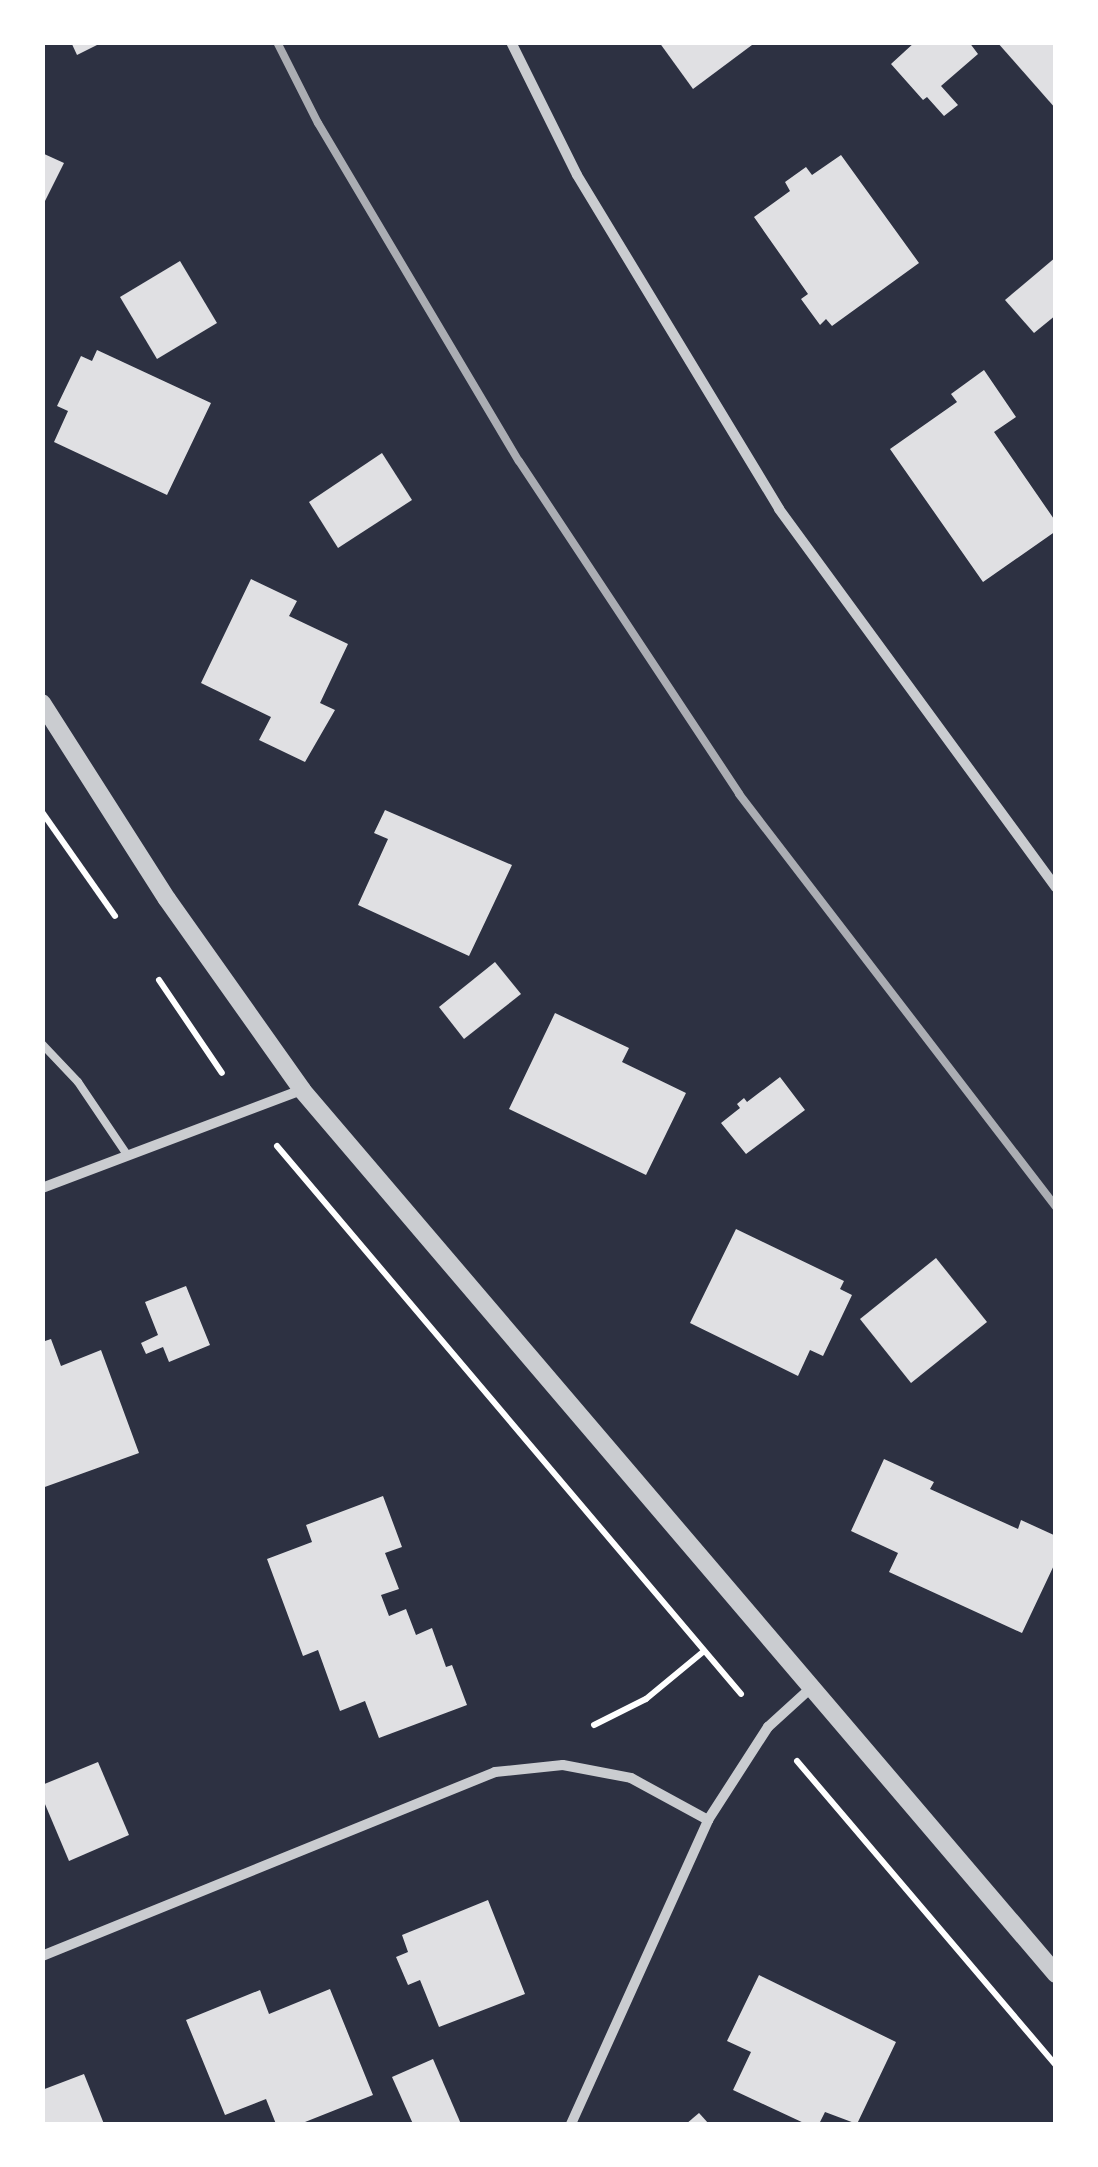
<!DOCTYPE html>
<html>
<head>
<meta charset="utf-8">
<style>
	body { margin:0 }
	#map { position:relative; width:1098px; height:2167px; overflow:hidden; background:#2d3142; font-family:"Fira Sans",sans-serif }
	div>[style] { position:absolute }
	.building>* { inset:0; background:#e0e0e3 }
	.path>* { height:6px; margin:-3px; padding:0 3px; transform-origin:3px; border-radius:3px; background:#fff }
	.service>* { height:8px; margin:-4px; padding:0 4px; transform-origin:4px; border-radius:4px; background:#caccd0 }
	.minor>* { height:10px; margin:-5px; padding:0 5px; transform-origin:5px; border-radius:5px; background:#caccd0 }
	.tertiary>* { height:18px; margin:-9px; padding:0 9px; transform-origin:9px; border-radius:9px; background:#caccd0 }
	.rail>* { height:8px; margin:-4px; padding:0 4px; transform-origin:4px; border-radius:4px; background:#abadb3 }
	span { translate:-50% -50%; white-space:nowrap; text-align:center; line-height:1.15; -webkit-text-stroke:10px #fff; paint-order:stroke }
	.frame { position:absolute; inset:0; border:45px solid #fff; pointer-events:none }
</style>
</head>
<body>
<div id="map">
	<div class="building">
		<i style="clip-path:polygon(71px 42px,103px 42px,77px 55px)"></i>
		<i style="clip-path:polygon(659px 42px,756px 42px,693px 89px)"></i>
		<i style="clip-path:polygon(915px 42px,969px 42px,978px 54px,941px 86px,958px 105px,944px 116px,927px 97px,923px 100px,891px 64px)"></i>
		<i style="clip-path:polygon(997px 42px,1056px 42px,1056px 109px)"></i>
		<i style="clip-path:polygon(42px 153px,64px 163px,42px 207px)"></i>
		<i style="clip-path:polygon(841px 155px,919px 263px,832px 326px,826px 319px,820px 325px,801px 299px,808px 294px,754px 217px,790px 191px,785px 182px,806px 167px,812px 175px)"></i>
		<i style="clip-path:polygon(1056px 257px,1056px 315px,1034px 333px,1005px 300px)"></i>
		<i style="clip-path:polygon(180px 261px,217px 323px,157px 359px,120px 297px)"></i>
		<i style="clip-path:polygon(97px 350px,211px 403px,167px 495px,54px 442px,68px 411px,57px 406px,81px 356px,92px 361px)"></i>
		<i style="clip-path:polygon(984px 370px,1016px 417px,994px 432px,1056px 522px,1056px 531px,983px 582px,890px 449px,957px 402px,951px 394px)"></i>
		<i style="clip-path:polygon(382px 453px,412px 500px,338px 548px,309px 502px)"></i>
		<i style="clip-path:polygon(251px 579px,297px 601px,289px 616px,348px 644px,320px 703px,335px 710px,305px 762px,259px 740px,271px 717px,201px 683px)"></i>
		<i style="clip-path:polygon(385px 810px,512px 865px,469px 956px,358px 905px,388px 839px,374px 833px)"></i>
		<i style="clip-path:polygon(495px 962px,521px 994px,464px 1039px,439px 1007px)"></i>
		<i style="clip-path:polygon(555px 1013px,629px 1048px,622px 1062px,686px 1093px,646px 1175px,509px 1109px)"></i>
		<i style="clip-path:polygon(780px 1077px,805px 1110px,746px 1154px,721px 1123px,740px 1108px,737px 1104px,744px 1098px,747px 1102px)"></i>
		<i style="clip-path:polygon(736px 1229px,844px 1281px,840px 1289px,852px 1295px,823px 1356px,810px 1350px,798px 1376px,690px 1323px)"></i>
		<i style="clip-path:polygon(936px 1258px,987px 1322px,911px 1383px,860px 1319px)"></i>
		<i style="clip-path:polygon(186px 1286px,210px 1345px,169px 1362px,163px 1347px,146px 1354px,141px 1343px,158px 1335px,145px 1302px)"></i>
		<i style="clip-path:polygon(51px 1339px,61px 1366px,101px 1350px,139px 1453px,42px 1488px,42px 1342px)"></i>
		<i style="clip-path:polygon(884px 1459px,934px 1482px,930px 1489px,1018px 1529px,1021px 1520px,1056px 1536px,1056px 1561px,1022px 1633px,889px 1572px,898px 1553px,851px 1531px)"></i>
		<i style="clip-path:polygon(383px 1496px,402px 1547px,385px 1553px,399px 1589px,381px 1595px,389px 1616px,406px 1609px,416px 1635px,432px 1628px,446px 1667px,452px 1665px,467px 1705px,379px 1738px,365px 1701px,340px 1711px,318px 1650px,303px 1656px,267px 1559px,312px 1542px,306px 1525px)"></i>
		<i style="clip-path:polygon(98px 1762px,129px 1835px,69px 1861px,42px 1797px,42px 1785px)"></i>
		<i style="clip-path:polygon(488px 1900px,525px 1994px,439px 2027px,420px 1980px,408px 1985px,396px 1957px,408px 1952px,402px 1935px)"></i>
		<i style="clip-path:polygon(759px 1975px,896px 2042px,857px 2124px,825px 2112px,819px 2124px,806px 2124px,733px 2090px,751px 2052px,727px 2041px)"></i>
		<i style="clip-path:polygon(330px 1989px,373px 2095px,300px 2124px,276px 2124px,266px 2099px,225px 2115px,186px 2020px,260px 1990px,269px 2014px)"></i>
		<i style="clip-path:polygon(433px 2059px,461px 2124px,413px 2124px,392px 2077px)"></i>
		<i style="clip-path:polygon(84px 2074px,104px 2124px,42px 2124px,42px 2090px)"></i>
		<i style="clip-path:polygon(699px 2113px,709px 2124px,686px 2124px)"></i>
	</div>
	<div class="path">
		<i style="left:42px;top:812px;width:127px;rotate:54.9deg"></i>
		<i style="left:159px;top:980px;width:112px;rotate:55.9deg"></i>
		<i style="left:277px;top:1146px;width:718px;rotate:49.74deg"></i>
		<i style="left:594px;top:1725px;width:58px;rotate:-26.6deg"></i>
		<i style="left:646px;top:1699px;width:75px;rotate:-39.6deg"></i>
		<i style="left:797px;top:1761px;width:399px;rotate:49.6deg"></i>
	</div>
	<div class="service">
		<i style="left:42px;top:1044px;width:52px;rotate:46.5deg"></i>
		<i style="left:78px;top:1082px;width:89px;rotate:56deg"></i>
	</div>
	<div class="minor">
		<i style="left:511px;top:42px;width:148px;rotate:63.6deg"></i>
		<i style="left:577px;top:175px;width:390px;rotate:58.8deg"></i>
		<i style="left:779px;top:509px;width:469px;rotate:53.8deg"></i>
		<i style="left:42px;top:1188px;width:278px;rotate:-20.7deg"></i>
		<i style="left:42px;top:1956px;width:489px;rotate:-22.1deg"></i>
		<i style="left:495px;top:1772px;width:68px;rotate:-5.9deg"></i>
		<i style="left:563px;top:1765px;width:69px;rotate:10.8deg"></i>
		<i style="left:631px;top:1778px;width:88px;rotate:28.6deg"></i>
		<i style="left:571px;top:2124px;width:333px;rotate:-65.7deg"></i>
		<i style="left:708px;top:1820px;width:111px;rotate:-57.2deg"></i>
		<i style="left:768px;top:1727px;width:59px;rotate:-42.3deg"></i>
	</div>
	<div class="tertiary">
		<i style="left:42px;top:703px;width:232px;rotate:57.5deg"></i>
		<i style="left:167px;top:899px;width:234px;rotate:54.7deg"></i>
		<i style="left:302px;top:1090px;width:1162px;rotate:49.54deg"></i>
	</div>
	<div class="rail">
		<i style="left:277px;top:42px;width:91px;rotate:63.2deg"></i>
		<i style="left:318px;top:123px;width:393px;rotate:59.3deg"></i>
		<i style="left:519px;top:461px;width:399px;rotate:56.5deg"></i>
		<i style="left:739px;top:794px;width:521px;rotate:52.49deg"></i>
	</div>
	<div class="frame"></div>
</div>
</body>
</html>
